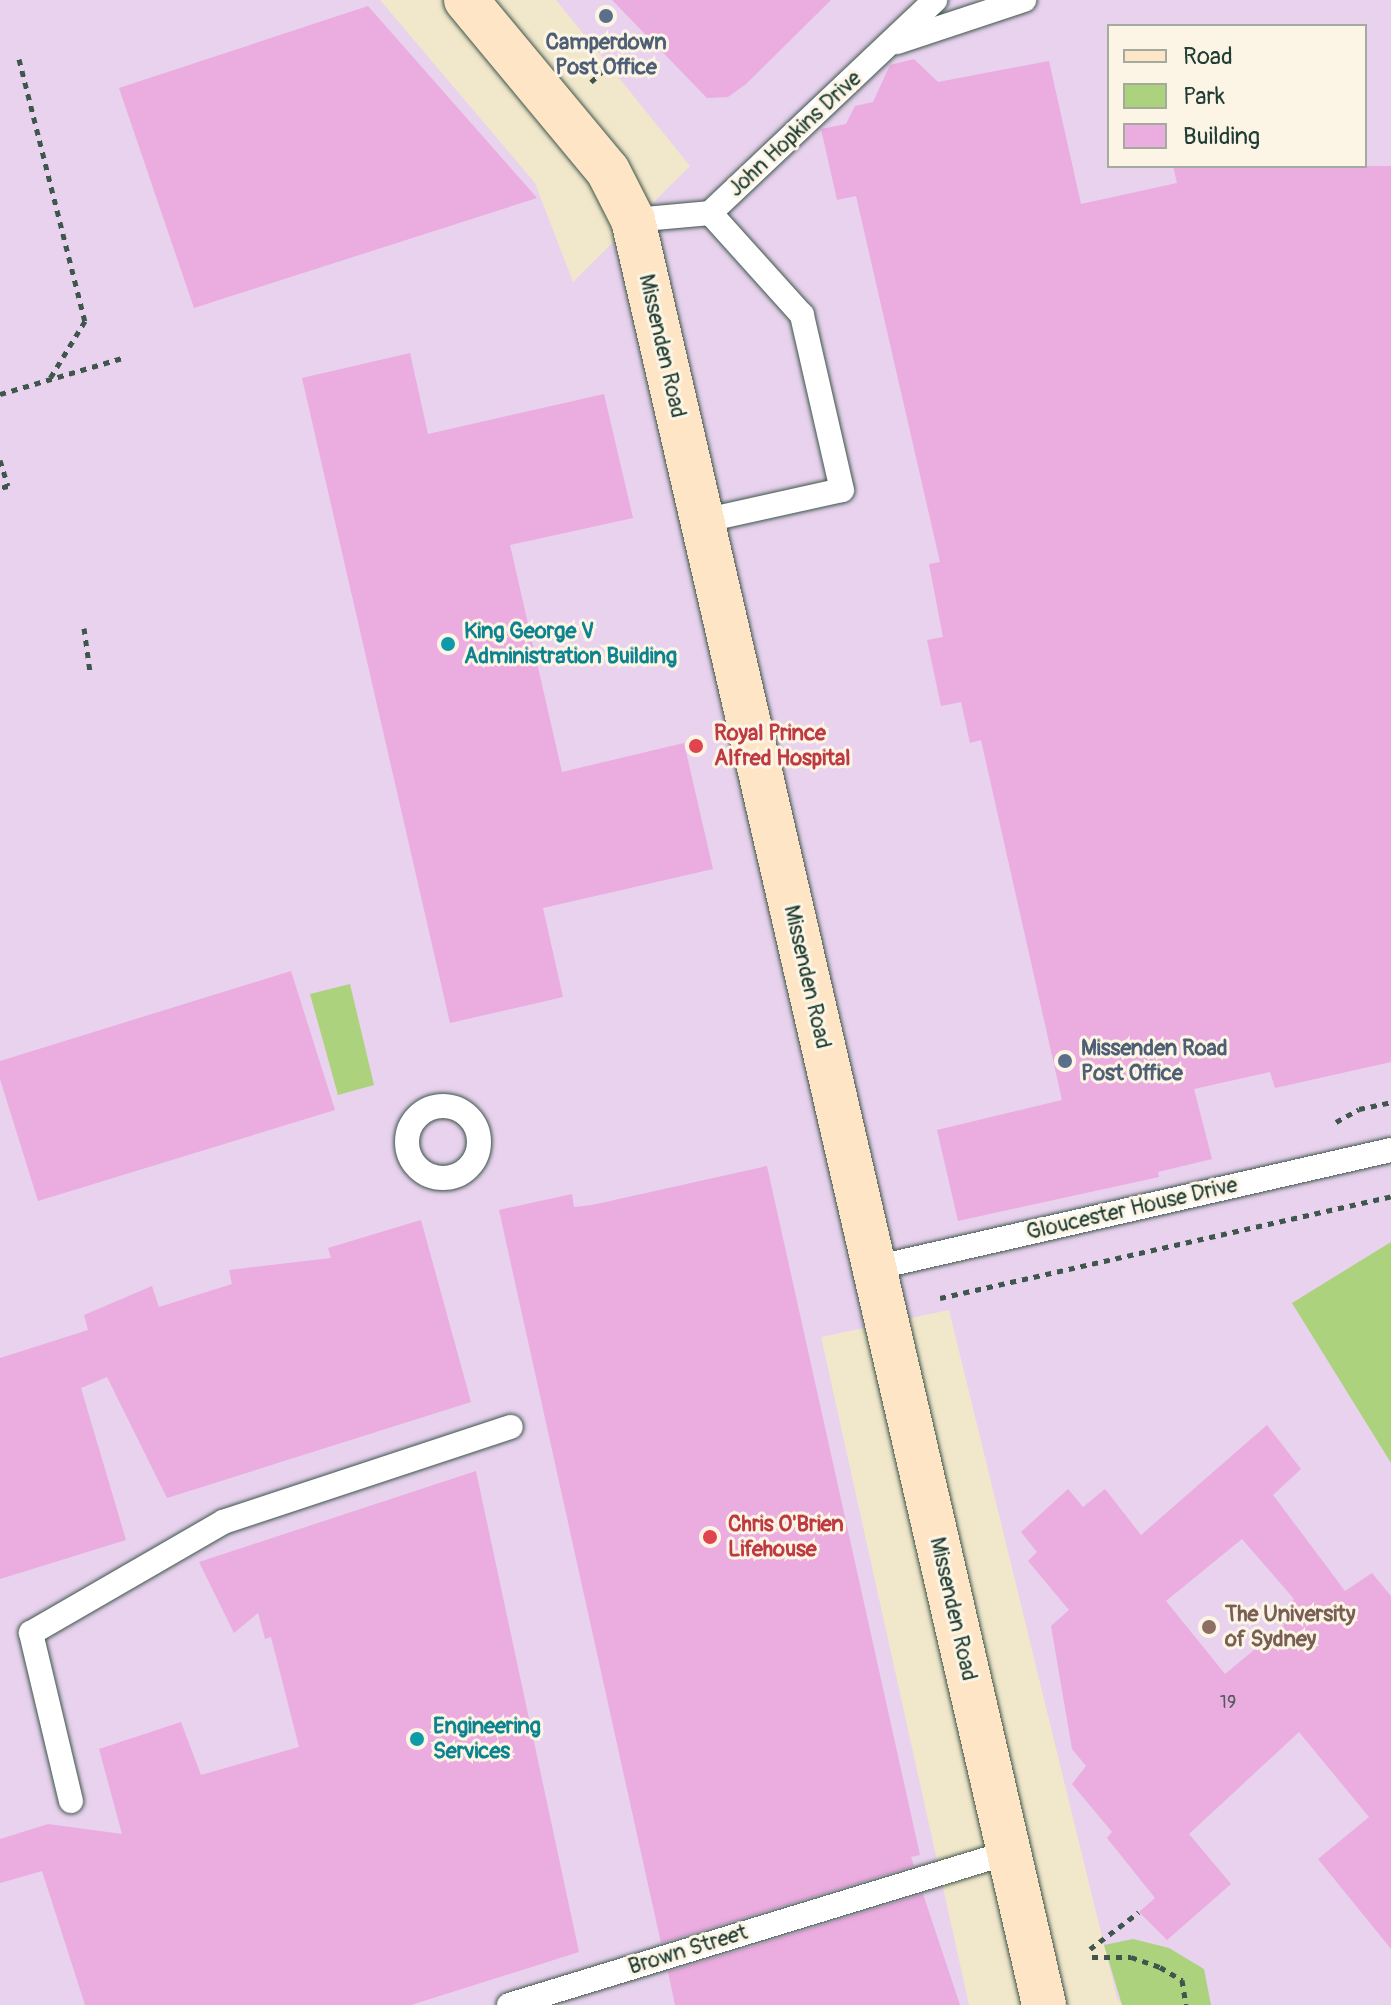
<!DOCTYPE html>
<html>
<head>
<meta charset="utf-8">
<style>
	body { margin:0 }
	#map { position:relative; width:1391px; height:2005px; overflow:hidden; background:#f1e7cb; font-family:Pangolin,sans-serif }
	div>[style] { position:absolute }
	.built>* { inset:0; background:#e8d2ee }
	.green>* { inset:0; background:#acd27d }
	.building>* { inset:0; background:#ebace0 }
	.path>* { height:5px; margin-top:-2.5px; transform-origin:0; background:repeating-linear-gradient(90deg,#3e564b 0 6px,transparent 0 12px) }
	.roads { filter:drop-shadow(0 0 2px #3e564b) drop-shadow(0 0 2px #3e564b) }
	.lane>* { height:24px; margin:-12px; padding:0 12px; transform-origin:12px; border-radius:12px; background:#fff }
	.lane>.ring { margin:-12px; padding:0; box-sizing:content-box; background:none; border:24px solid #fff; border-radius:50% }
	.secondary>* { height:44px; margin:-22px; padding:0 22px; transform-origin:22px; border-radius:22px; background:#fde5c5 }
	.dots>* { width:22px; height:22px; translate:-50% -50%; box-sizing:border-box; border:4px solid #fcf5e5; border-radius:50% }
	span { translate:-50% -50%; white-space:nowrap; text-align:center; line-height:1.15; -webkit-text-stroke:6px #fcf5e5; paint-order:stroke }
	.number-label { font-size:18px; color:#52595f }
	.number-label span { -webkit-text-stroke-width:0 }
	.service-label { font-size:22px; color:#4e5e75; font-weight:700 }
	.left { translate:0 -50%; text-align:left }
	.street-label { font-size:22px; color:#1f3d34 }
	.culture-label { font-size:22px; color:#0d838f; font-weight:700 }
	.health-label { font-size:22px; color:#be3a42; font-weight:700 }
	.education-label { font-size:22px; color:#785e54; font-weight:700 }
	.legend { position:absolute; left:1107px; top:24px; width:260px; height:144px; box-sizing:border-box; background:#fcf5e5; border:2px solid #a4ab9e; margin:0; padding:10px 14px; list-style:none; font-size:24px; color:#1f3d34 }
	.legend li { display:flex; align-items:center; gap:16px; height:40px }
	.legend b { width:40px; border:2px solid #a4ab9e }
</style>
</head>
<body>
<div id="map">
	<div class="built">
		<i style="clip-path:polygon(evenodd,0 0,380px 0,535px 183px,573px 282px,690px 166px,556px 0,1391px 0,1391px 2005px,1122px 2005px,1117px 1998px,949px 1310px,821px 1337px,969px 2005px,0 2005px,0 0,1109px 26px,1365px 26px,1365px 166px,1109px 166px,1109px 26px)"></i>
	</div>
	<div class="green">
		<i style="clip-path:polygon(350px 984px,374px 1085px,338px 1095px,310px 994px)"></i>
		<i style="clip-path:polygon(1391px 1242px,1391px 1463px,1292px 1303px)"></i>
		<i style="clip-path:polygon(1133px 1939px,1169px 1948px,1204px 1969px,1211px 2005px,1122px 2005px,1104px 1945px)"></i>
	</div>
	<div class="building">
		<i style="clip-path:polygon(612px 0,831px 0,746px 84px,728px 97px,707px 98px)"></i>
		<i style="clip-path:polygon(368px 6px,537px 198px,194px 308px,119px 88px)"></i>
		<i style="clip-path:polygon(914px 59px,938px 82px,1049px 61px,1081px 204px,1177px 183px,1173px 166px,1391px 166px,1391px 1062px,1275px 1088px,1270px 1072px,1194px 1089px,1212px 1159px,1158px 1172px,1159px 1177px,958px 1221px,937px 1130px,1062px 1100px,981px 740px,970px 743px,961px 702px,941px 706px,927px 640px,943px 637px,929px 564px,940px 562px,856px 196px,837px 200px,821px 129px,846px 124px,855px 106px,873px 102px,890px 65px)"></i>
		<i style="clip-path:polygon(410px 353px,428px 434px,604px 394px,633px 518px,510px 545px,562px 772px,684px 743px,713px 869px,543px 908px,563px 997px,450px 1023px,302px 378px)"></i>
		<i style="clip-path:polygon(291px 971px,335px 1110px,38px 1201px,0 1079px,0 1061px)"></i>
		<i style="clip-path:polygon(767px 1166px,920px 1855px,911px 1857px,914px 1866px,661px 1943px,499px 1210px,572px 1194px,574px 1207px,592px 1205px)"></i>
		<i style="clip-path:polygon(421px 1220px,471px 1402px,167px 1498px,107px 1377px,81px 1388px,126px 1540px,0 1579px,0 1358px,88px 1330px,84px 1315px,152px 1286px,159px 1307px,232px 1284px,229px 1270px,331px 1258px,328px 1248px)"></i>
		<i style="clip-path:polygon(evenodd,1267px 1425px,1301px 1469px,1273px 1495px,1345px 1591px,1372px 1573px,1391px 1596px,1391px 1949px,1318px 1859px,1369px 1817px,1299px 1732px,1189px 1834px,1231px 1884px,1167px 1940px,1139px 1912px,1155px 1898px,1107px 1838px,1112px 1832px,1072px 1784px,1086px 1766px,1072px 1749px,1051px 1626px,1069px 1610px,1028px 1561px,1037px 1552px,1021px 1532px,1068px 1489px,1083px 1507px,1105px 1489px,1141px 1535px,1267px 1425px,1242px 1539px,1294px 1599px,1278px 1617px,1284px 1625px,1225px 1674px,1166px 1601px,1242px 1539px)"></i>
		<i style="clip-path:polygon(476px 1471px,579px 1952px,411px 2005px,85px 2005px,42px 1871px,0 1883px,0 1839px,48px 1824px,122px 1834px,99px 1749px,181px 1722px,201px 1775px,299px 1747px,271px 1637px,265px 1639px,258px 1613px,234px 1633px,199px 1562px)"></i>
		<i style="clip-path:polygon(923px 1894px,960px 2005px,675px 2005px,668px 1972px)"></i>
	</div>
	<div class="path">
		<i style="left:19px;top:59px;width:270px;rotate:75.9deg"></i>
		<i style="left:85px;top:321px;width:69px;rotate:121.4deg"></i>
		<i style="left:591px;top:82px;width:19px;rotate:-43deg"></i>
		<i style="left:0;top:394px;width:131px;rotate:-16.4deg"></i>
		<i style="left:0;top:460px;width:27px;rotate:73deg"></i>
		<i style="left:8px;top:486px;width:8px;rotate:166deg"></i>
		<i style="left:84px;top:628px;width:44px;rotate:82.2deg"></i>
		<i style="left:1336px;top:1122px;width:26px;rotate:-29deg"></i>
		<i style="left:1359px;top:1109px;width:33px;rotate:-12deg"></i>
		<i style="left:940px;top:1298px;width:462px;rotate:-12.7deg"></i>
		<i style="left:1090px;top:1949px;width:61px;rotate:-37.1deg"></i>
		<i style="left:1092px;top:1957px;width:39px"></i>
		<i style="left:1131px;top:1957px;width:31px;rotate:19deg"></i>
		<i style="left:1160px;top:1967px;width:26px;rotate:31deg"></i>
		<i style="left:1182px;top:1980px;width:25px;rotate:81deg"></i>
	</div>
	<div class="roads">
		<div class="lane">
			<i style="left:897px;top:42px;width:134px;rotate:-18.3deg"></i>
			<i style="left:633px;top:220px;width:77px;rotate:-5.2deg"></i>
			<i style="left:710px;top:213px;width:310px;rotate:-43.4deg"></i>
			<i style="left:702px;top:521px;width:143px;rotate:-12.5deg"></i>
			<i style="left:842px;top:490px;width:180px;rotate:-102.9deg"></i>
			<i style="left:802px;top:315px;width:137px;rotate:-132deg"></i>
			<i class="ring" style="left:407px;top:1106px;width:48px;height:48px"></i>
			<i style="left:874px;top:1268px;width:530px;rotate:-12.86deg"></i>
			<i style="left:71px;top:1801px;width:173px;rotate:-103.4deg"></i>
			<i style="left:31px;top:1633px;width:222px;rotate:-30deg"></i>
			<i style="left:223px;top:1522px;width:303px;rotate:-18.3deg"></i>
			<i style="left:509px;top:2005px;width:524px;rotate:-16.98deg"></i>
		</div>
		<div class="secondary">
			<i style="left:466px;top:0;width:222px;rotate:50.3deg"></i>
			<i style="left:608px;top:171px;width:55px;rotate:63deg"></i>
			<i style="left:633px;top:220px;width:1832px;rotate:77.03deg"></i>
		</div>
	</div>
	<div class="dots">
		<i style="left:606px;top:16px;background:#5c6f8a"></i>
		<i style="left:448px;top:644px;background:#0f9aa8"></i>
		<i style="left:696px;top:746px;background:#e0444e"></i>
		<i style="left:1065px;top:1061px;background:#5c6f8a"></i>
		<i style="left:710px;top:1537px;background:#e0444e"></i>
		<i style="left:1209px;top:1627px;background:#8d6e63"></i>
		<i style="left:417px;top:1739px;background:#0f9aa8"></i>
	</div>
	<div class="number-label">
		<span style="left:1228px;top:1703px">19</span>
	</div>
	<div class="service-label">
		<span style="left:606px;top:55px">Camperdown<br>Post Office</span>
		<span class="left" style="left:1081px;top:1061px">Missenden Road<br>Post Office</span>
	</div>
	<div class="street-label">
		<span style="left:795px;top:134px;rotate:-43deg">John Hopkins Drive</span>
		<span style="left:662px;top:346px;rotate:77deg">Missenden Road</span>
		<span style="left:807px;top:977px;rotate:77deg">Missenden Road</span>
		<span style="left:1132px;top:1209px;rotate:-13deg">Gloucester House Drive</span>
		<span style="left:953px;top:1609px;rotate:77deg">Missenden Road</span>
		<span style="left:688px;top:1950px;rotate:-17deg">Brown Street</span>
	</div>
	<div class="culture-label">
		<span class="left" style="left:464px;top:644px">King George V<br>Administration Building</span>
		<span class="left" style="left:433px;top:1739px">Engineering<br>Services</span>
	</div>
	<div class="health-label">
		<span class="left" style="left:714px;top:746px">Royal Prince<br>Alfred Hospital</span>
		<span class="left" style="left:728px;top:1537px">Chris O'Brien<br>Lifehouse</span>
	</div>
	<div class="education-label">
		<span class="left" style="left:1225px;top:1627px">The University<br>of Sydney</span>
	</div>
	<ul class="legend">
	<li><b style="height:10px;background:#fde5c5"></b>Road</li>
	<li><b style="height:22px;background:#acd27d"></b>Park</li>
	<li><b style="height:22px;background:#ebace0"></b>Building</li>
	</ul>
</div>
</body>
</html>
